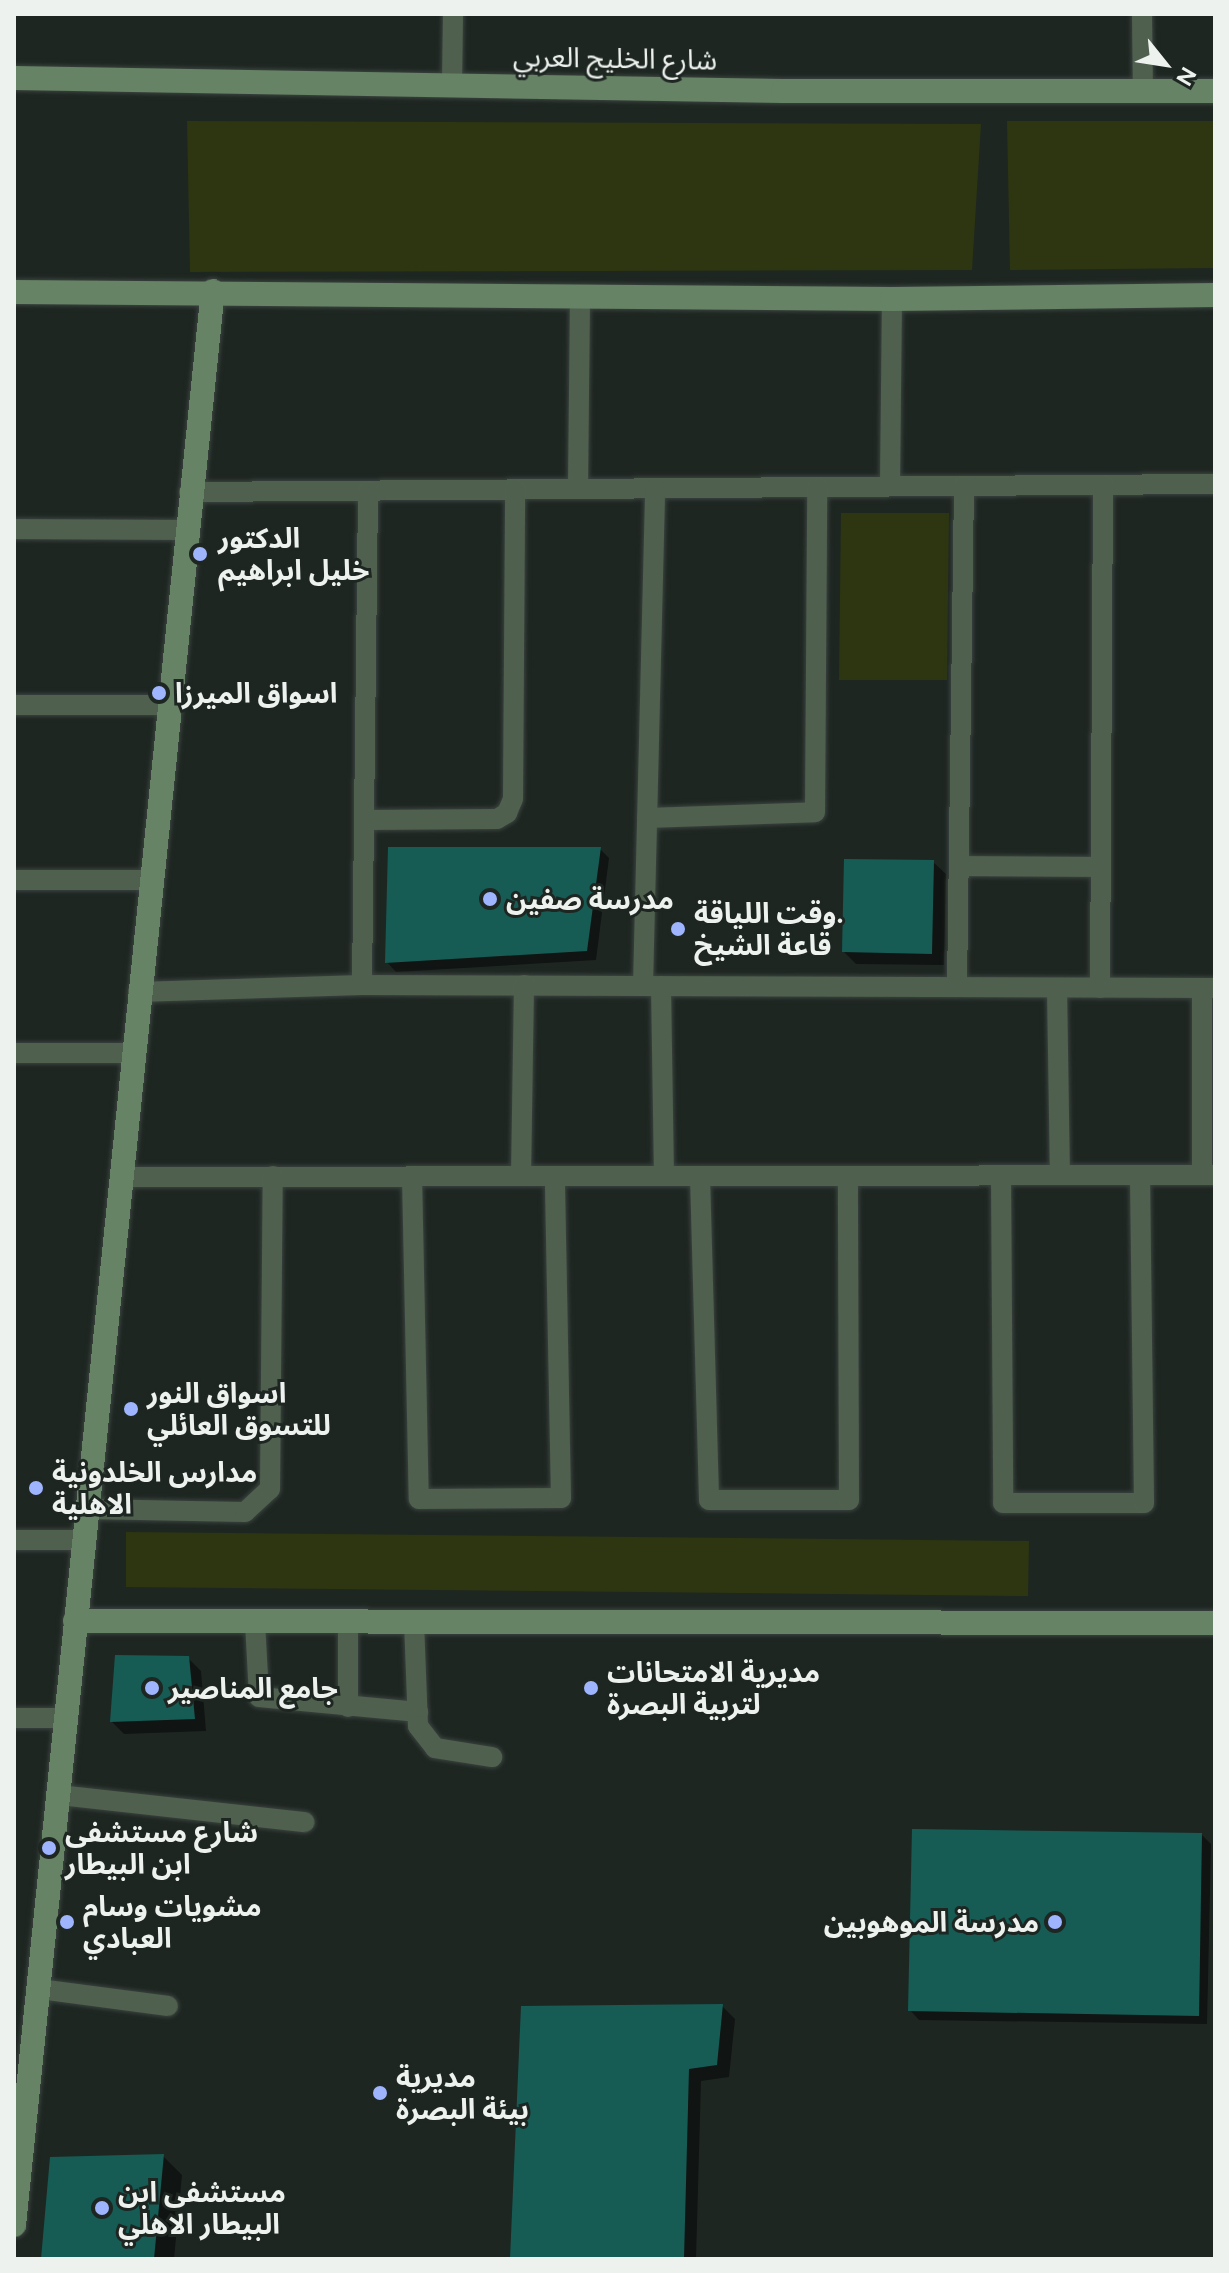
<!DOCTYPE html>
<html>
<head>
<meta charset="utf-8">
<style>
	body { margin:0 }
	#map { position:relative; width:1229px; height:2273px; overflow:hidden; background:#1e2622; font-family:Figtree,"Noto Sans Arabic",sans-serif }
	div>[style] { position:absolute }
	.green>* { inset:0; background:#2d3611 }
	.shadow>* { inset:0; background:#0007 }
	.building>* { inset:0; background:#175b55 }
	.roads { filter:drop-shadow(0 0 2px #3b433f) drop-shadow(0 0 2px #3b433f) }
	.street>* { height:20px; margin:-10px; padding:0 10px; transform-origin:10px; border-radius:10px; background:#4f614e }
	.secondary>* { height:24px; margin:-12px; padding:0 12px; transform-origin:12px; border-radius:12px; background:#668365 }
	.dots>* { width:22px; height:22px; translate:-50% -50%; box-sizing:border-box; border:4px solid #1e2622; border-radius:50% }
	span { translate:-50% -50%; white-space:nowrap; text-align:center; line-height:1.15; -webkit-text-stroke:6px #1e2622; paint-order:stroke }
	.street-label { font-size:28px; color:#edf2ef }
	.poi-label { font-size:28px; color:#edf2ef; font-weight:700 }
	.left { translate:0 -50%; text-align:left }
	.right { translate:-100% -50%; text-align:right }
	.frame { position:absolute; inset:0; border:16px solid #edf2ef; pointer-events:none }
	.north { position:absolute; left:1125px; top:24px; width:80px; height:80px; -webkit-text-stroke:6px #1e2622; paint-order:stroke; rotate:120deg; font-size:22px; font-weight:700; line-height:32px; text-align:center; color:#edf2ef }
	.north::after { content:''; display:block; margin:auto; width:28px; height:36px; background:#edf2ef; clip-path:polygon(50% 0,100% 100%,50% 72%,0 100%) }
</style>
</head>
<body>
<div id="map">
	<div class="green">
		<i style="clip-path:polygon(187px 121px,981px 124px,972px 270px,190px 272px)"></i>
		<i style="clip-path:polygon(1007px 121px,1215px 121px,1215px 268px,1010px 270px)"></i>
		<i style="clip-path:polygon(841px 513px,949px 513px,947px 680px,839px 680px)"></i>
		<i style="clip-path:polygon(126px 1532px,1029px 1541px,1028px 1596px,126px 1587px)"></i>
	</div>
	<div class="shadow">
		<i style="clip-path:polygon(600px 849px,609px 858px,596px 960px,396px 972px,387px 962px)"></i>
		<i style="clip-path:polygon(933px 862px,946px 874px,944px 965px,856px 964px,844px 952px)"></i>
		<i style="clip-path:polygon(188px 1658px,201px 1671px,206px 1731px,124px 1734px,112px 1722px)"></i>
		<i style="clip-path:polygon(1202px 1835px,1211px 1844px,1207px 2024px,919px 2020px,910px 2010px)"></i>
		<i style="clip-path:polygon(722px 2006px,735px 2019px,729px 2077px,701px 2081px,696px 2259px,512px 2259px)"></i>
		<i style="clip-path:polygon(163px 2156px,182px 2175px,174px 2259px,43px 2259px)"></i>
	</div>
	<div class="building">
		<i style="clip-path:polygon(388px 847px,601px 847px,587px 951px,385px 963px)"></i>
		<i style="clip-path:polygon(844px 859px,934px 860px,932px 954px,842px 952px)"></i>
		<i style="clip-path:polygon(115px 1655px,189px 1656px,195px 1719px,110px 1722px)"></i>
		<i style="clip-path:polygon(912px 1829px,1202px 1833px,1199px 2016px,908px 2011px)"></i>
		<i style="clip-path:polygon(723px 2004px,717px 2065px,689px 2069px,684px 2259px,510px 2259px,521px 2006px)"></i>
		<i style="clip-path:polygon(164px 2154px,154px 2259px,41px 2259px,50px 2157px)"></i>
	</div>
	<div class="roads">
		<div class="street">
			<i style="left:1142px;top:14px;width:77px;rotate:89.3deg"></i>
			<i style="left:452px;top:85px;width:71px;rotate:-89.2deg"></i>
			<i style="left:890px;top:486px;width:187px;rotate:-89.4deg"></i>
			<i style="left:578px;top:489px;width:194px;rotate:-89.4deg"></i>
			<i style="left:189px;top:492px;width:1026px;rotate:-0.45deg"></i>
			<i style="left:14px;top:529px;width:171px;rotate:0.3deg"></i>
			<i style="left:14px;top:705px;width:153px"></i>
			<i style="left:647px;top:818px;width:168px;rotate:-2deg"></i>
			<i style="left:815px;top:812px;width:325px;rotate:-89.6deg"></i>
			<i style="left:366px;top:820px;width:131px;rotate:-0.4deg"></i>
			<i style="left:497px;top:819px;width:12px;rotate:-31deg"></i>
			<i style="left:507px;top:813px;width:15px;rotate:-67deg"></i>
			<i style="left:513px;top:799px;width:310px;rotate:-89.6deg"></i>
			<i style="left:959px;top:866px;width:140px;rotate:0.4deg"></i>
			<i style="left:14px;top:880px;width:135px"></i>
			<i style="left:362px;top:985px;width:494px;rotate:-89.3deg"></i>
			<i style="left:643px;top:986px;width:498px;rotate:-88.6deg"></i>
			<i style="left:661px;top:986px;width:190px;rotate:89.1deg"></i>
			<i style="left:957px;top:987px;width:501px;rotate:-89.2deg"></i>
			<i style="left:1057px;top:988px;width:187px;rotate:89.1deg"></i>
			<i style="left:1100px;top:988px;width:503px;rotate:-89.66deg"></i>
			<i style="left:138px;top:992px;width:224px;rotate:-1.8deg"></i>
			<i style="left:362px;top:985px;width:853px;rotate:0.2deg"></i>
			<i style="left:14px;top:1053px;width:120px"></i>
			<i style="left:1202px;top:1175px;width:187px;rotate:-90deg"></i>
			<i style="left:412px;top:1176px;width:323px;rotate:88.8deg"></i>
			<i style="left:419px;top:1499px;width:142px;rotate:-0.4deg"></i>
			<i style="left:561px;top:1498px;width:322px;rotate:-91.1deg"></i>
			<i style="left:521px;top:1176px;width:191px;rotate:-89.1deg"></i>
			<i style="left:700px;top:1176px;width:324px;rotate:88.4deg"></i>
			<i style="left:709px;top:1500px;width:140px"></i>
			<i style="left:849px;top:1500px;width:324px;rotate:-90.2deg"></i>
			<i style="left:1001px;top:1176px;width:327px;rotate:89.6deg"></i>
			<i style="left:1003px;top:1503px;width:141px"></i>
			<i style="left:1144px;top:1503px;width:328px;rotate:-90.7deg"></i>
			<i style="left:120px;top:1177px;width:1095px;rotate:-0.1deg"></i>
			<i style="left:86px;top:1509px;width:159px;rotate:1.1deg"></i>
			<i style="left:245px;top:1512px;width:34px;rotate:-43deg"></i>
			<i style="left:270px;top:1489px;width:313px;rotate:-89.5deg"></i>
			<i style="left:14px;top:1540px;width:70px"></i>
			<i style="left:255px;top:1622px;width:75px;rotate:86.9deg"></i>
			<i style="left:259px;top:1697px;width:160px;rotate:5.4deg"></i>
			<i style="left:414px;top:1622px;width:104px;rotate:87.8deg"></i>
			<i style="left:418px;top:1726px;width:28px;rotate:52deg"></i>
			<i style="left:435px;top:1748px;width:58px;rotate:9deg"></i>
			<i style="left:348px;top:1707px;width:85px;rotate:-90deg"></i>
			<i style="left:14px;top:1718px;width:52px"></i>
			<i style="left:59px;top:1795px;width:247px;rotate:6.3deg"></i>
			<i style="left:39px;top:1989px;width:130px;rotate:7.5deg"></i>
		</div>
		<div class="secondary">
			<i style="left:14px;top:78px;width:769px;rotate:0.97deg"></i>
			<i style="left:783px;top:91px;width:432px"></i>
			<i style="left:14px;top:292px;width:878px;rotate:0.46deg"></i>
			<i style="left:892px;top:299px;width:323px;rotate:-0.7deg"></i>
			<i style="left:75px;top:1621px;width:1140px;rotate:0.1deg"></i>
			<i style="left:14px;top:2225px;width:1944px;rotate:-84.13deg"></i>
		</div>
	</div>
	<div class="dots">
		<i style="left:200px;top:554px;background:#9eb4fd"></i>
		<i style="left:159px;top:693px;background:#9eb4fd"></i>
		<i style="left:490px;top:899px;background:#9eb4fd"></i>
		<i style="left:678px;top:929px;background:#9eb4fd"></i>
		<i style="left:131px;top:1409px;background:#9eb4fd"></i>
		<i style="left:36px;top:1488px;background:#9eb4fd"></i>
		<i style="left:152px;top:1688px;background:#9eb4fd"></i>
		<i style="left:591px;top:1688px;background:#9eb4fd"></i>
		<i style="left:49px;top:1848px;background:#9eb4fd"></i>
		<i style="left:67px;top:1922px;background:#9eb4fd"></i>
		<i style="left:1055px;top:1922px;background:#9eb4fd"></i>
		<i style="left:380px;top:2093px;background:#9eb4fd"></i>
		<i style="left:102px;top:2208px;background:#9eb4fd"></i>
	</div>
	<div class="street-label">
		<span style="left:615px;top:58px;rotate:1deg">شارع الخليج العربي</span>
	</div>
	<div class="poi-label">
		<span class="left" style="left:218px;top:554px">الدكتور<br>خليل ابراهيم</span>
		<span class="left" style="left:175px;top:693px">اسواق الميرزا</span>
		<span class="left" style="left:506px;top:899px">مدرسة صفين</span>
		<span class="left" style="left:694px;top:929px">وقت اللياقة.<br>قاعة الشيخ</span>
		<span class="left" style="left:147px;top:1409px">اسواق النور<br>للتسوق العائلي</span>
		<span class="left" style="left:52px;top:1488px">مدارس الخلدونية<br>الاهلية</span>
		<span class="left" style="left:607px;top:1688px">مديرية الامتحانات<br>لتربية البصرة</span>
		<span class="left" style="left:168px;top:1688px">جامع المناصير</span>
		<span class="left" style="left:65px;top:1848px">شارع مستشفى<br>ابن البيطار</span>
		<span class="left" style="left:83px;top:1922px">مشويات وسام<br>العبادي</span>
		<span class="right" style="left:1039px;top:1922px">مدرسة الموهوبين</span>
		<span class="left" style="left:396px;top:2093px">مديرية<br>بيئة البصرة</span>
		<span class="left" style="left:118px;top:2208px">مستشفى ابن<br>البيطار الاهلي</span>
	</div>
	<div class="frame"></div>
	<div class="north">N</div>
</div>
</body>
</html>
